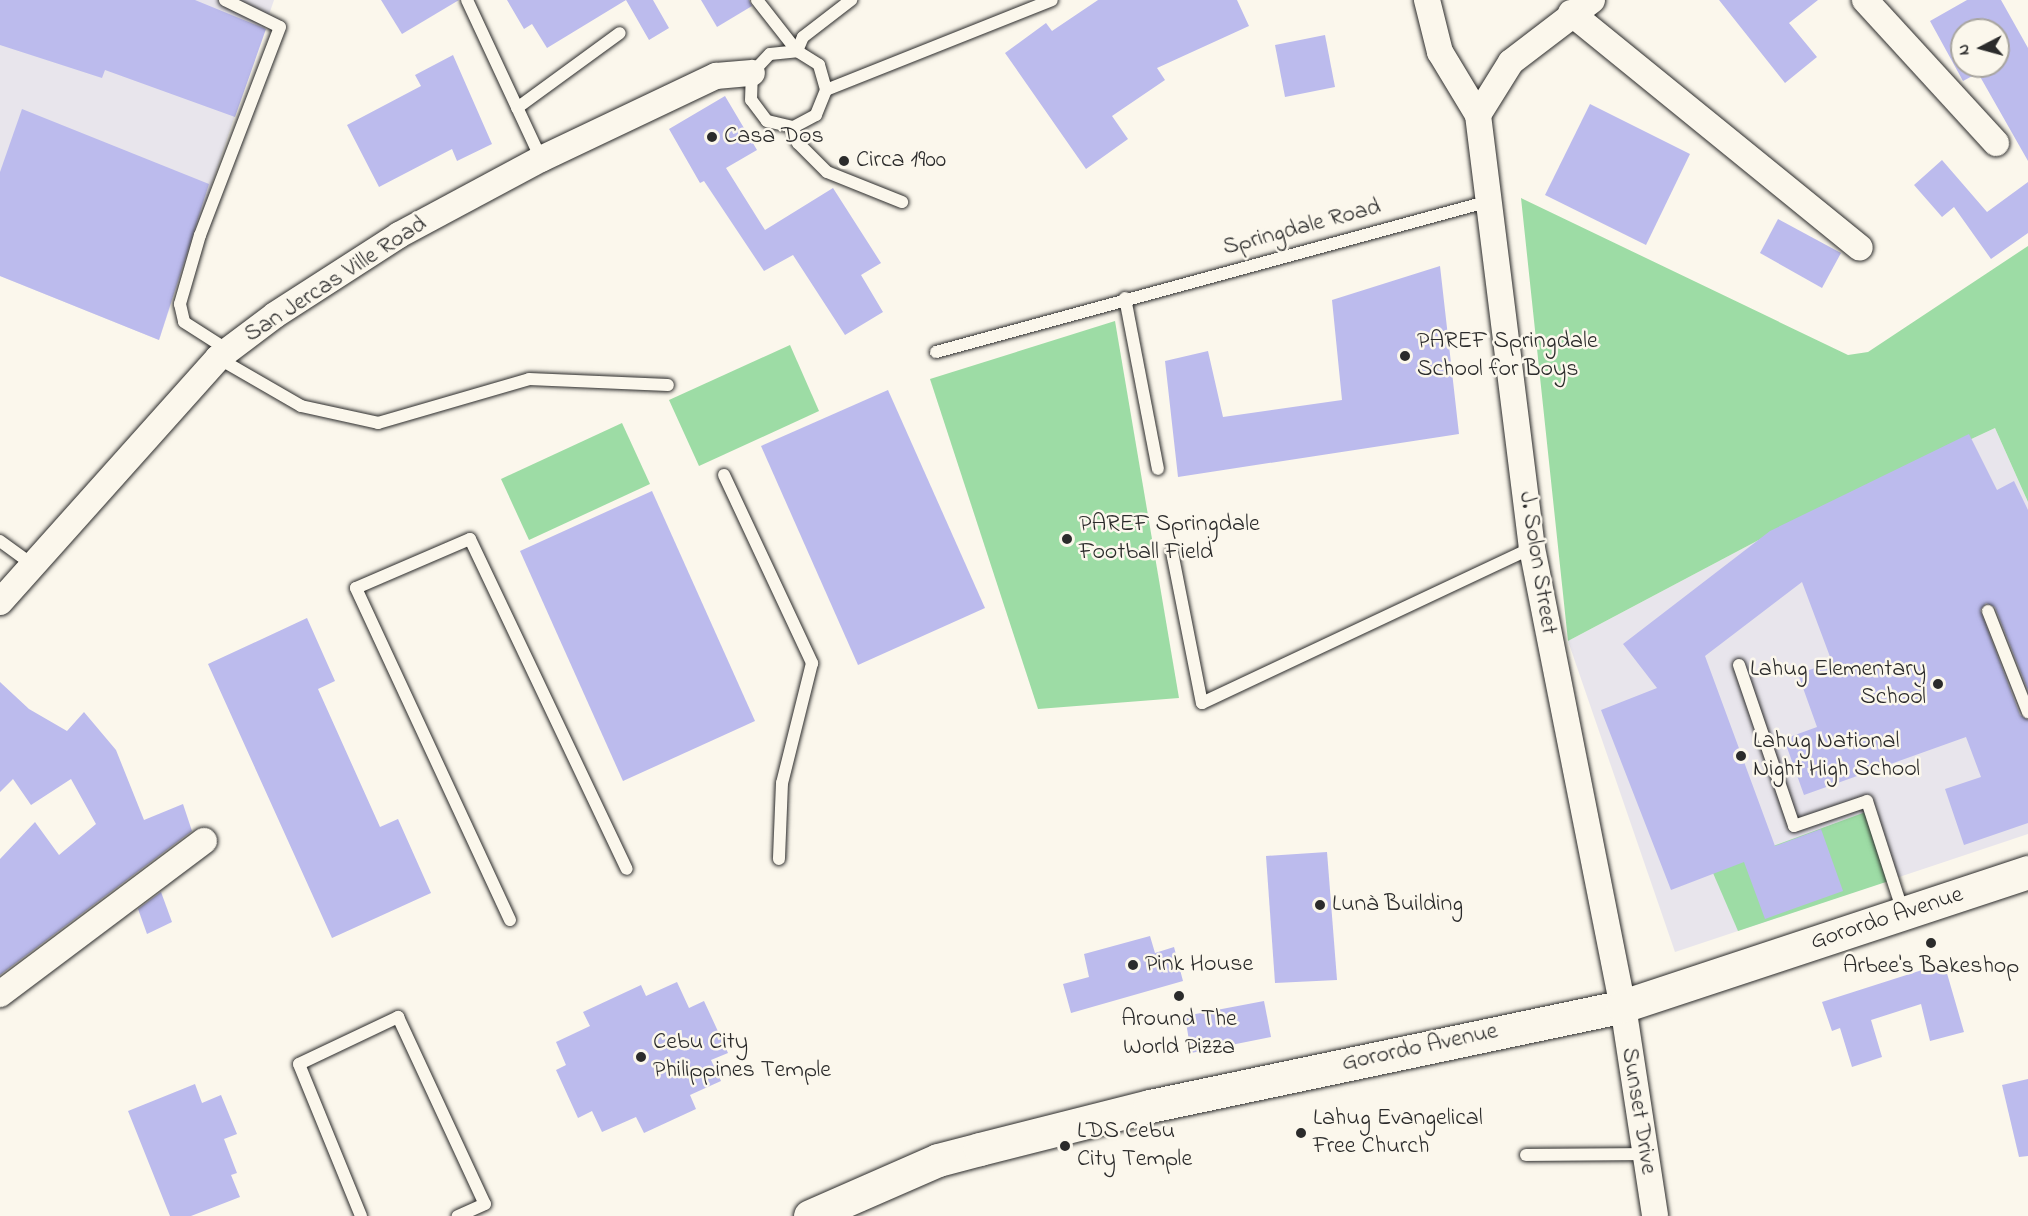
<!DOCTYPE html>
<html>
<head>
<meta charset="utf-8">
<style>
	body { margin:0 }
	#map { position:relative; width:2028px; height:1216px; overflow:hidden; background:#fbf7ec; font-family:"Indie Flower",sans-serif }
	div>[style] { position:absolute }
	.built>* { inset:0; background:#e8e5ec }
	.green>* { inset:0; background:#9ddca5 }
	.building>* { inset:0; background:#bcbbed }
	.roads { filter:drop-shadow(0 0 2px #2b2b2b) drop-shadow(0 0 2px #2b2b2b) }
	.service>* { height:12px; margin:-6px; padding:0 6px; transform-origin:6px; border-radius:6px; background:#fbf7ec }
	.minor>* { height:26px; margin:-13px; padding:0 13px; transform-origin:13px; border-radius:13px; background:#fbf7ec }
	.secondary>* { height:33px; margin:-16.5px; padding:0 16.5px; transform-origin:16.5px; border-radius:16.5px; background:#fbf7ec }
	.dots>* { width:16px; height:16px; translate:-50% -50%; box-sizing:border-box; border:3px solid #fbf7ec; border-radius:50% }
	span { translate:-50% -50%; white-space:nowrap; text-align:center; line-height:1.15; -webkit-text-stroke:5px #fbf7ec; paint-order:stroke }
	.poi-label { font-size:24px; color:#2b2b2b }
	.left { translate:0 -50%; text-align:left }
	.right { translate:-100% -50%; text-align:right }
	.street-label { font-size:24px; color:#2b2b2b }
	.north { position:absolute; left:1950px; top:18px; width:60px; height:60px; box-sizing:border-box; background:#fbf7ec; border:2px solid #a8a59f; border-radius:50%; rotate:264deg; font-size:16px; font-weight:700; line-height:24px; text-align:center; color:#2b2b2b }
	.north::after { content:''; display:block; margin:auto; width:21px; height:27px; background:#2b2b2b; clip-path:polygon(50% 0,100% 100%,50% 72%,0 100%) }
</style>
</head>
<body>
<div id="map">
	<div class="built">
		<i style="clip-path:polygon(0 0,274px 0,159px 340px,0 276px)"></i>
		<i style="clip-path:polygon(1995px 428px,2028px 502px,2028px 834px,1675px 952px,1568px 641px,1789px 524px)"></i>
	</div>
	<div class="green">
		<i style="clip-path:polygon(1521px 198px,1848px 355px,1868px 352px,2028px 246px,2028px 502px,1995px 428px,1789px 524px,1568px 641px)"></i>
		<i style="clip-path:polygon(1115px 321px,1179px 698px,1038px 709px,930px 379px)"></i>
		<i style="clip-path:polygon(790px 345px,819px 411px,699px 466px,669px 400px)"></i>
		<i style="clip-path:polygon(622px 423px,650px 484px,529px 540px,501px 479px)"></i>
		<i style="clip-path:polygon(1871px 810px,1895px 879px,1738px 931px,1713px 873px,1743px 857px)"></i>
	</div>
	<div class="building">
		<i style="clip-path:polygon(0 0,195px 0,266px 29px,235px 117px,105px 70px,102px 78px,0 45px)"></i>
		<i style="clip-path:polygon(381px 0,459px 0,402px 34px)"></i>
		<i style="clip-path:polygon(507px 0,653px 0,669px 28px,649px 40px,626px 0,547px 48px,532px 24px,524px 29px)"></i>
		<i style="clip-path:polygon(701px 0,749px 0,752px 6px,717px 27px)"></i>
		<i style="clip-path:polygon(1098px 0,1237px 0,1249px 26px,1157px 68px,1165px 80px,1112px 116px,1128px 139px,1086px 169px,1005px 53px,1046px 23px,1052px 31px)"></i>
		<i style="clip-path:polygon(1719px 0,1818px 0,1789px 23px,1817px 57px,1785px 83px)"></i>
		<i style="clip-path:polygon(evenodd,1967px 0,2001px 0,2028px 48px,2028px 161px,1978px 73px,1963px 81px,1930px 21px,1967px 0,1962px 30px,1998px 30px,1998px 66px,1962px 66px,1962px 30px)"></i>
		<i style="clip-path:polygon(1325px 35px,1335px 87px,1285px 97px,1275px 45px)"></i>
		<i style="clip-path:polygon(453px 55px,492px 144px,457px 161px,452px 149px,379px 187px,347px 125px,421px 86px,415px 75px)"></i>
		<i style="clip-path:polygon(725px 96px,757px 150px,726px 168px,765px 230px,833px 188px,881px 263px,861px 275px,883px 312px,845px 335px,793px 255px,764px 271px,704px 181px,700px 183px,669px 129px)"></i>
		<i style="clip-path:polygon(1590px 104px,1690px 154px,1646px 245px,1545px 195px)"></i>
		<i style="clip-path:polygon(22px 109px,209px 184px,159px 340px,0 276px,0 172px)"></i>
		<i style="clip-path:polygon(1942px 160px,1987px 212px,2028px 182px,2028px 233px,1991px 259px,1954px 207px,1942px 217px,1914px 185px)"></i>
		<i style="clip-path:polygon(1778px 219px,1841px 253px,1822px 288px,1760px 253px)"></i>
		<i style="clip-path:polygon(1440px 266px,1459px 434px,1178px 477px,1165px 361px,1208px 351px,1223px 417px,1342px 400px,1332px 300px)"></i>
		<i style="clip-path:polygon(888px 390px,985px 608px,858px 665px,761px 446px)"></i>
		<i style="clip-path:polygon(1969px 434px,1997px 490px,2014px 481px,2028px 510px,2028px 690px,1995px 607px,1986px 603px,1980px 610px,2020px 715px,2028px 720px,2028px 823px,1964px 845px,1945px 789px,1981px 777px,1966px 737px,1804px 795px,1784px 739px,1817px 727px,1798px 674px,1832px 662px,1802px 582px,1705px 656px,1775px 846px,1821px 829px,1843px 891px,1765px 919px,1744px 862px,1671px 890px,1601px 710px,1657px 688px,1623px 644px,1770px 531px)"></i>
		<i style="clip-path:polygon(652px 491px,755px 721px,623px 781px,520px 551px)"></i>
		<i style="clip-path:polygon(307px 618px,335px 681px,318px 689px,380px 827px,398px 819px,431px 893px,332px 938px,208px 664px)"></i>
		<i style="clip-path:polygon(0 682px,29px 709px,67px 731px,84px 712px,116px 750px,144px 820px,183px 804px,192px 831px,0 975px,0 859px,35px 822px,59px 855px,96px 824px,71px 779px,31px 805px,13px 779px,0 792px)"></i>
		<i style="clip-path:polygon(1327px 852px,1337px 980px,1275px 983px,1266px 856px)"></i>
		<i style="clip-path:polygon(161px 892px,172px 922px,147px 934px,138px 909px)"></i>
		<i style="clip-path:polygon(1150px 936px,1155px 953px,1174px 947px,1183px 981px,1071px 1013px,1063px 984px,1089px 977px,1084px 954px)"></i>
		<i style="clip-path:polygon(1944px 963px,1964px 1032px,1930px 1041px,1921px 1004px,1871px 1020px,1882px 1057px,1852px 1067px,1840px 1028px,1832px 1031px,1822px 1002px)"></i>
		<i style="clip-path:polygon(677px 982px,689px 1008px,704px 1001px,728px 1053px,711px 1060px,721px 1081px,690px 1095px,696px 1109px,644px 1133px,636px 1117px,602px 1132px,592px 1111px,578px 1118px,556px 1070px,566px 1065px,556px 1042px,590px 1026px,583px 1012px,641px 985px,646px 996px)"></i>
		<i style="clip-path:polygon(1264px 1001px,1271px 1037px,1191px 1053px,1185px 1016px)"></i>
		<i style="clip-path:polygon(2028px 1079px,2028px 1156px,2019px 1157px,2002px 1085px)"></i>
		<i style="clip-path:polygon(195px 1084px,202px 1103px,221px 1095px,237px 1134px,224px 1139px,237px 1173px,231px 1175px,240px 1197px,191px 1216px,170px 1216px,128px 1111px)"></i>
	</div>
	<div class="roads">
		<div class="service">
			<i style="left:225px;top:0;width:61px;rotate:26.1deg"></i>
			<i style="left:280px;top:27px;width:223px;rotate:111deg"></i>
			<i style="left:200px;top:235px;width:72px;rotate:106.2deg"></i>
			<i style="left:180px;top:304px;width:18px;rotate:77deg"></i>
			<i style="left:184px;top:322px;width:52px;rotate:32.5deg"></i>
			<i style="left:467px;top:0;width:175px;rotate:65deg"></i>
			<i style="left:757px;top:0;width:65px;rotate:51.9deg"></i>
			<i style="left:797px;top:51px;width:26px;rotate:32deg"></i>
			<i style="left:819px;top:65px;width:26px;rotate:74deg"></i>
			<i style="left:826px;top:90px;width:27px;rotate:112deg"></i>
			<i style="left:816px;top:115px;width:26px;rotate:152deg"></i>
			<i style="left:793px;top:127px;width:27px;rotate:-167deg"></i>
			<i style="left:767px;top:121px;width:26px;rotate:-127deg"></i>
			<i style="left:751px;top:100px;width:27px;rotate:-88deg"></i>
			<i style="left:752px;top:73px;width:26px;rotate:-47deg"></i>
			<i style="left:770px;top:54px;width:27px;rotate:-6deg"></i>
			<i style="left:797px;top:51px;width:15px;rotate:-67deg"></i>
			<i style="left:803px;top:37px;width:61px;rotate:-37.6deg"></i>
			<i style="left:826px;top:90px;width:243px;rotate:-21.7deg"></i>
			<i style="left:517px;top:108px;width:127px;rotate:-36.1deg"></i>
			<i style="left:793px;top:127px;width:17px;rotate:73deg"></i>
			<i style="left:798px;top:143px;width:41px;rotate:45deg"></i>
			<i style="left:827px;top:172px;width:81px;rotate:21.8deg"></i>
			<i style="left:1125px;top:298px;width:174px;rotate:79.1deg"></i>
			<i style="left:936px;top:352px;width:574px;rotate:-15.25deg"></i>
			<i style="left:218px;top:358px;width:96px;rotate:30deg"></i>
			<i style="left:301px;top:406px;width:79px;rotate:12.4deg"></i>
			<i style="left:378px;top:423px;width:157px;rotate:-16.2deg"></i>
			<i style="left:529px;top:379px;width:139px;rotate:2.5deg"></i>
			<i style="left:724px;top:475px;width:208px;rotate:64.9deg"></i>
			<i style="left:812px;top:663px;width:124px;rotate:104deg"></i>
			<i style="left:782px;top:783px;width:76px;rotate:92.3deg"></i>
			<i style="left:0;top:541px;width:41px;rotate:36deg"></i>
			<i style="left:1172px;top:552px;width:154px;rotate:78.8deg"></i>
			<i style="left:1202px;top:703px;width:365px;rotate:-25.2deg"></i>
			<i style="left:1988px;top:611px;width:109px;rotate:68.4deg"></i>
			<i style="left:1739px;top:665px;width:170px;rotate:71.1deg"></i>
			<i style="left:1794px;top:826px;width:77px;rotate:-18.9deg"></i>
			<i style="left:1867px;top:801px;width:117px;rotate:72deg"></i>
			<i style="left:510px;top:920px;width:366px;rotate:-114.9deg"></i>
			<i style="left:356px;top:588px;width:124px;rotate:-23.3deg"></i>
			<i style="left:470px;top:539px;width:365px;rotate:64.6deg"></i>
			<i style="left:1526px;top:1155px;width:119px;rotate:-0.5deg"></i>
			<i style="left:361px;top:1216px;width:164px;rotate:-112.2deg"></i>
			<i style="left:299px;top:1064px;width:110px;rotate:-25.4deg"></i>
			<i style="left:398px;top:1017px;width:206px;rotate:65.1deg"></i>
			<i style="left:485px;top:1204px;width:30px;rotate:156deg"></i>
		</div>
		<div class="minor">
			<i style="left:1427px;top:0;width:54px;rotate:76deg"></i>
			<i style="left:1440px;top:52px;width:74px;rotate:58.9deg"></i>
			<i style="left:1478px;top:115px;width:436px;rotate:82.9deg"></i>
			<i style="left:1532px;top:548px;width:467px;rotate:78.8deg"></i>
			<i style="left:1623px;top:1006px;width:212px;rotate:81.3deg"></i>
			<i style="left:1865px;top:0;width:194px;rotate:47.5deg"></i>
			<i style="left:1571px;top:13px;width:372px;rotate:39.1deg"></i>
			<i style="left:1478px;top:115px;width:62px;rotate:-58.1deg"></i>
			<i style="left:1511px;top:62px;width:102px;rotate:-37.4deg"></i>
			<i style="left:0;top:602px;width:327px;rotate:-48.2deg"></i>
			<i style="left:218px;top:358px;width:71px;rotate:-37deg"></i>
			<i style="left:275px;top:315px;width:148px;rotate:-32.8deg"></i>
			<i style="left:399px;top:235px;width:161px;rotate:-28.2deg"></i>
			<i style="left:541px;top:159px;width:194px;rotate:-25.4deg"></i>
			<i style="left:716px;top:76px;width:36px;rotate:-5deg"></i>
			<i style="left:0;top:994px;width:255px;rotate:-36.9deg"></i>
		</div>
		<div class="secondary">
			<i style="left:810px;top:1216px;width:140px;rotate:-23.6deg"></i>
			<i style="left:938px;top:1160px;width:43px;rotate:-14.7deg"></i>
			<i style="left:980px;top:1149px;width:175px;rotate:-14.2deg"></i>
			<i style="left:1150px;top:1106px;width:483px;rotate:-11.9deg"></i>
			<i style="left:1623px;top:1006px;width:427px;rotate:-18.3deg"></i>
		</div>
	</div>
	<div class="dots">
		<i style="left:712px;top:137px;background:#2b2b2b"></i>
		<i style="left:844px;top:161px;background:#2b2b2b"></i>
		<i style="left:1405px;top:356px;background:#2b2b2b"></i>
		<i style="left:1067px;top:539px;background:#2b2b2b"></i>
		<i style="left:1938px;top:684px;background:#2b2b2b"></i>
		<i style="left:1741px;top:756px;background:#2b2b2b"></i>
		<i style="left:1320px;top:905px;background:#2b2b2b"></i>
		<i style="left:1931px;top:943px;background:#2b2b2b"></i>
		<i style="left:1133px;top:965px;background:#2b2b2b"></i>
		<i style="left:1179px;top:996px;background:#2b2b2b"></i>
		<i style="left:641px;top:1057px;background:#2b2b2b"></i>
		<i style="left:1301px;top:1133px;background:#2b2b2b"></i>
		<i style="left:1065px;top:1146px;background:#2b2b2b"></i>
	</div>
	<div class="poi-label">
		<span class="left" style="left:724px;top:137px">Casa Dos</span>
		<span class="left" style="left:856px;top:161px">Circa 1900</span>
		<span class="left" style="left:1417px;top:356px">PAREF Springdale<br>School for Boys</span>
		<span class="left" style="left:1079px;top:539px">PAREF Springdale<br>Football Field</span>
		<span class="right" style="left:1926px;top:684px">Lahug Elementary<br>School</span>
		<span class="left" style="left:1753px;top:756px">Lahug National<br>Night High School</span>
		<span class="left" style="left:1332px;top:905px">Lunà Building</span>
		<span class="left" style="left:1145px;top:965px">Pink House</span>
		<span style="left:1931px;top:967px">Arbee's Bakeshop</span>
		<span style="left:1179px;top:1034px">Around The<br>World Pizza</span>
		<span class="left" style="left:653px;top:1057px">Cebu City<br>Philippines Temple</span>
		<span class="left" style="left:1313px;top:1133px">Lahug Evangelical<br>Free Church</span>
		<span class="left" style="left:1077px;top:1146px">LDS Cebu<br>City Temple</span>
	</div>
	<div class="street-label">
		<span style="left:1302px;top:228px;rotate:-15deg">Springdale Road</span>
		<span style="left:336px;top:280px;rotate:-33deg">San Jercas Ville Road</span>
		<span style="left:1537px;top:563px;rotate:81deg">J. Solon Street</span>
		<span style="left:1887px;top:919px;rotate:-18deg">Gorordo Avenue</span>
		<span style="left:1420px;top:1048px;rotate:-12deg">Gorordo Avenue</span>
		<span style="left:1638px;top:1111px;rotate:81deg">Sunset Drive</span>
	</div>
	<div class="north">N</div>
</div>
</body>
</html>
